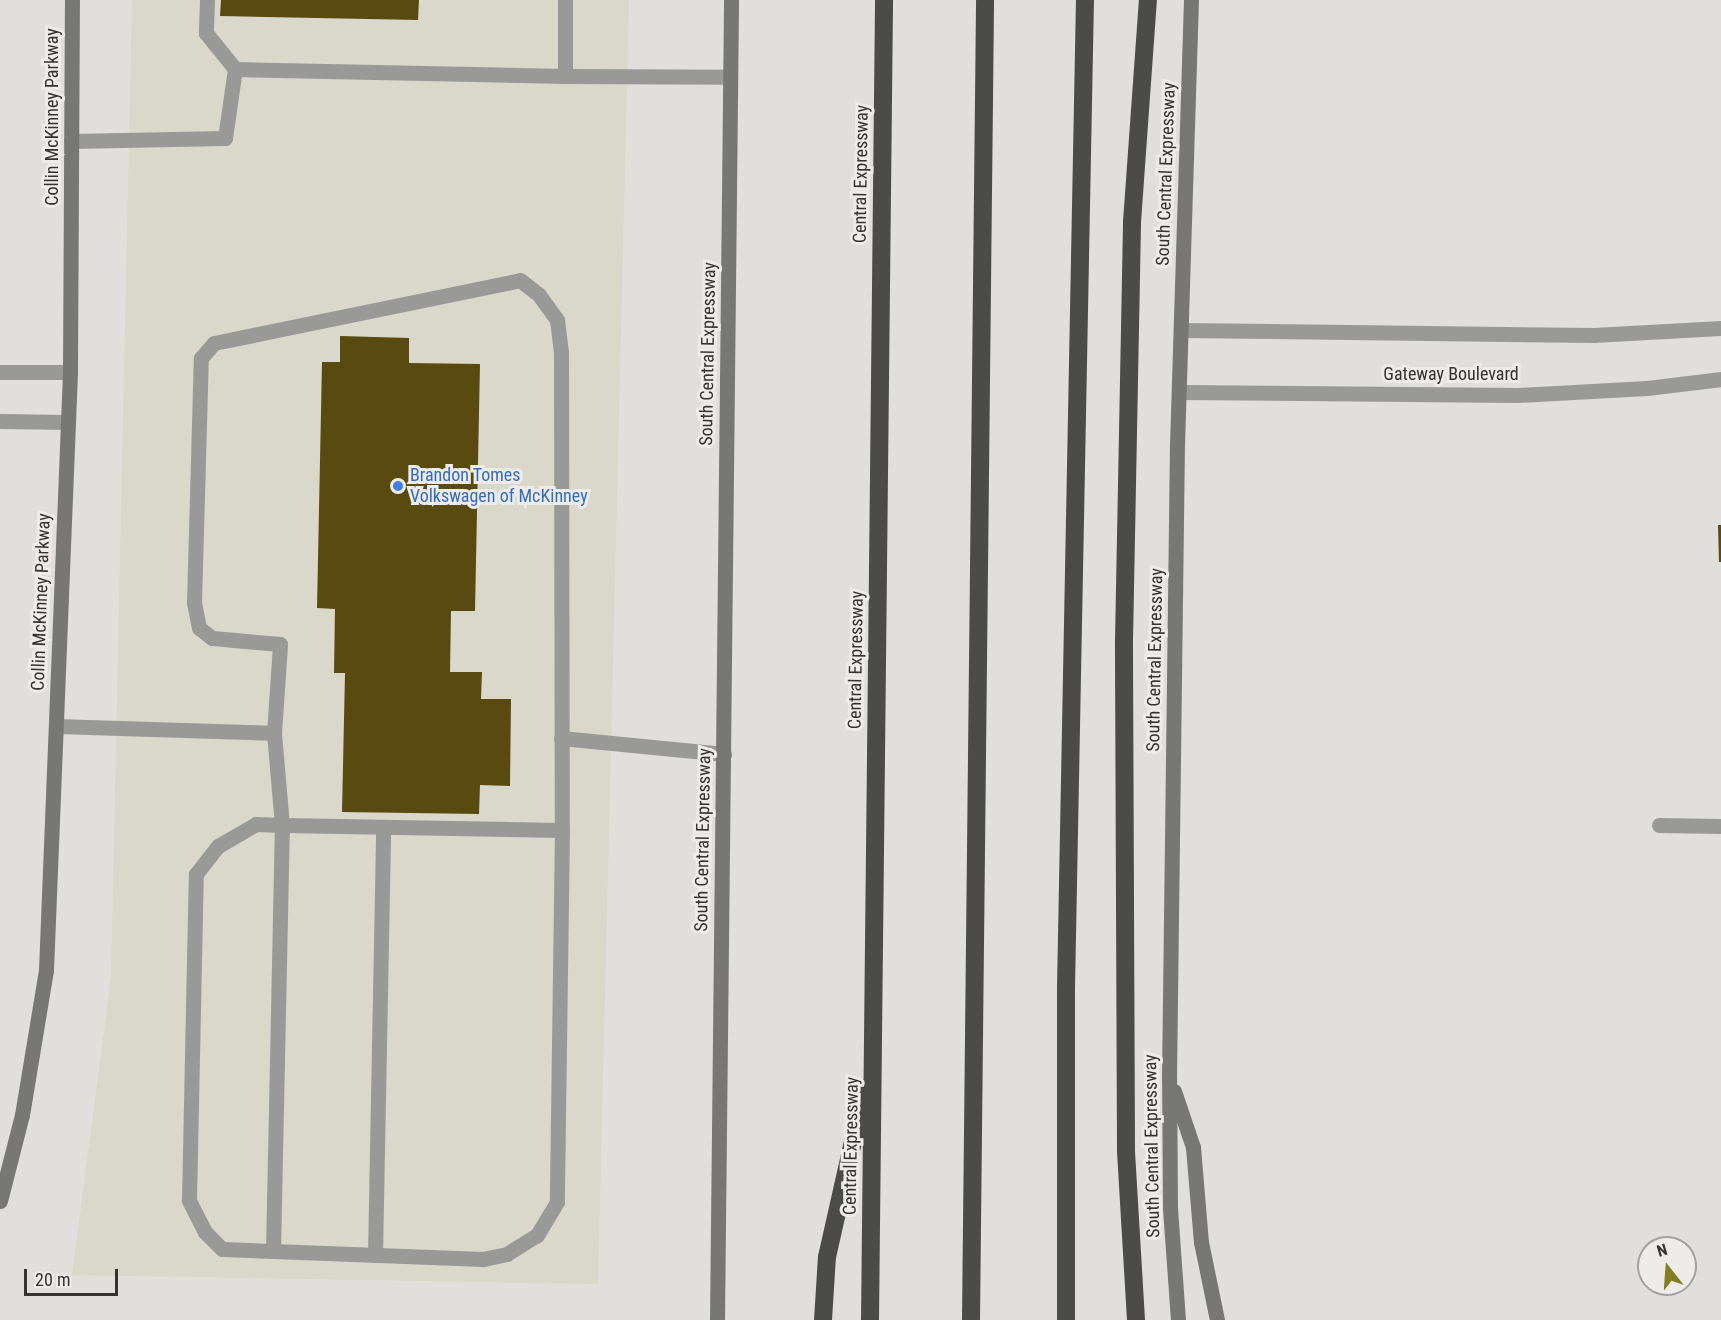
<!DOCTYPE html>
<html>
<head>
<meta charset="utf-8">
<style>
	body { margin:0 }
	#map { position:relative; width:1721px; height:1320px; overflow:hidden; background:#e1dfdb; font-family:"Roboto Condensed",sans-serif }
	div>[style] { position:absolute }
	.built>* { inset:0; background:#dad7cb }
	.building>* { inset:0; background:#594a10 }
	.lane>* { height:15px; margin:-7.5px; padding:0 7.5px; transform-origin:7.5px; border-radius:7.5px; background:#999997 }
	.street>* { height:15px; margin:-7.5px; padding:0 7.5px; transform-origin:7.5px; border-radius:7.5px; background:#999997 }
	.secondary>* { height:15px; margin:-7.5px; padding:0 7.5px; transform-origin:7.5px; border-radius:7.5px; background:#777774 }
	.highway>* { height:18px; margin:-9px; padding:0 9px; transform-origin:9px; border-radius:9px; background:#4b4b47 }
	.dots>* { width:16px; height:16px; translate:-50% -50%; box-sizing:border-box; border:3px solid #eeece8; border-radius:50% }
	span { translate:-50% -50%; white-space:nowrap; text-align:center; line-height:1.15; -webkit-text-stroke:6px #eeece8; paint-order:stroke }
	.street-label { font-size:18px; color:#333331 }
	.shop-label { font-size:18px; color:#366cbe }
	.left { translate:0 -50%; text-align:left }
	.north { position:absolute; left:1637px; top:1236px; width:60px; height:60px; box-sizing:border-box; background:#eeece8; border:2px solid #a3a29f; border-radius:50%; rotate:343deg; font-size:16px; font-weight:700; line-height:24px; text-align:center; color:#333331 }
	.north::after { content:''; display:block; margin:auto; width:21px; height:27px; background:#837d24; clip-path:polygon(50% 0,100% 100%,50% 72%,0 100%) }
	.scale { position:absolute; left:24px; top:1269px; width:94px; height:27px; box-sizing:border-box; border:3px solid #333331; border-top:0; padding-left:8px; font-size:18px; line-height:21px; white-space:nowrap; color:#333331; -webkit-text-stroke:4px #eeece8; paint-order:stroke }
</style>
</head>
<body>
<div id="map">
	<div class="built">
		<i style="clip-path:polygon(132px 0,629px 0,598px 1284px,72px 1275px,111px 978px)"></i>
	</div>
	<div class="building">
		<i style="clip-path:polygon(221px 0,419px 0,418px 20px,220px 16px)"></i>
		<i style="clip-path:polygon(340px 336px,409px 338px,409px 363px,480px 364px,475px 611px,451px 611px,450px 672px,482px 672px,481px 699px,511px 699px,510px 786px,480px 785px,479px 814px,342px 812px,345px 673px,334px 673px,335px 609px,317px 608px,322px 362px,340px 362px)"></i>
		<i style="clip-path:polygon(1718px 525px,1721px 525px,1721px 562px,1719px 562px)"></i>
	</div>
	<div class="lane">
		<i style="left:207px;top:0;width:33px;rotate:92deg"></i>
		<i style="left:206px;top:33px;width:46px;rotate:51.1deg"></i>
		<i style="left:235px;top:69px;width:330px;rotate:1.2deg"></i>
		<i style="left:565px;top:0;width:76px;rotate:90deg"></i>
		<i style="left:565px;top:76px;width:165px;rotate:0.3deg"></i>
		<i style="left:71px;top:141px;width:154px;rotate:-1.1deg"></i>
		<i style="left:225px;top:138px;width:70px;rotate:-81.8deg"></i>
		<i style="left:0;top:372px;width:70px"></i>
		<i style="left:0;top:421px;width:68px;rotate:0.8deg"></i>
		<i style="left:56px;top:726px;width:218px;rotate:1.8deg"></i>
		<i style="left:274px;top:733px;width:89px;rotate:-86.1deg"></i>
		<i style="left:280px;top:644px;width:68px;rotate:-175deg"></i>
		<i style="left:212px;top:638px;width:16px;rotate:-142deg"></i>
		<i style="left:199px;top:628px;width:25px;rotate:-101deg"></i>
		<i style="left:194px;top:603px;width:245px;rotate:-88.4deg"></i>
		<i style="left:201px;top:358px;width:20px;rotate:-49deg"></i>
		<i style="left:214px;top:343px;width:312px;rotate:-11.6deg"></i>
		<i style="left:520px;top:280px;width:24px;rotate:38deg"></i>
		<i style="left:539px;top:295px;width:31px;rotate:54deg"></i>
		<i style="left:557px;top:320px;width:33px;rotate:83deg"></i>
		<i style="left:561px;top:353px;width:477px;rotate:89.9deg"></i>
		<i style="left:562px;top:830px;width:372px;rotate:90.8deg"></i>
		<i style="left:557px;top:1202px;width:39px;rotate:121deg"></i>
		<i style="left:537px;top:1235px;width:36px;rotate:148deg"></i>
		<i style="left:507px;top:1254px;width:25px;rotate:168deg"></i>
		<i style="left:483px;top:1259px;width:261px;rotate:-177.8deg"></i>
		<i style="left:222px;top:1249px;width:24px;rotate:-135deg"></i>
		<i style="left:205px;top:1232px;width:36px;rotate:-117deg"></i>
		<i style="left:189px;top:1200px;width:326px;rotate:-88.8deg"></i>
		<i style="left:196px;top:874px;width:36px;rotate:-52deg"></i>
		<i style="left:218px;top:846px;width:44px;rotate:-30.1deg"></i>
		<i style="left:256px;top:824px;width:26px;rotate:2deg"></i>
		<i style="left:282px;top:825px;width:92px;rotate:-95deg"></i>
		<i style="left:561px;top:738px;width:164px;rotate:5.6deg"></i>
		<i style="left:1659px;top:825px;width:62px;rotate:0.9deg"></i>
		<i style="left:273px;top:1251px;width:426px;rotate:-88.8deg"></i>
		<i style="left:282px;top:825px;width:280px;rotate:1deg"></i>
		<i style="left:375px;top:1255px;width:428px;rotate:-88.9deg"></i>
	</div>
	<div class="street">
		<i style="left:1181px;top:330px;width:413px;rotate:0.7deg"></i>
		<i style="left:1594px;top:335px;width:127px;rotate:-3.2deg"></i>
		<i style="left:1180px;top:392px;width:337px;rotate:0.5deg"></i>
		<i style="left:1517px;top:395px;width:130px;rotate:-3.1deg"></i>
		<i style="left:1647px;top:388px;width:75px;rotate:-6.9deg"></i>
	</div>
	<div class="secondary">
		<i style="left:1174px;top:1091px;width:59px;rotate:71.3deg"></i>
		<i style="left:1193px;top:1147px;width:95px;rotate:85.2deg"></i>
		<i style="left:1201px;top:1242px;width:80px;rotate:78.4deg"></i>
		<i style="left:0;top:1201px;width:89px;rotate:-75.7deg"></i>
		<i style="left:22px;top:1115px;width:147px;rotate:-80.6deg"></i>
		<i style="left:46px;top:970px;width:598px;rotate:-87.7deg"></i>
		<i style="left:70px;top:372px;width:372px;rotate:-89.7deg"></i>
		<i style="left:717px;top:1320px;width:1320px;rotate:-89.39deg"></i>
		<i style="left:1178px;top:1320px;width:112px;rotate:-94.1deg"></i>
		<i style="left:1170px;top:1208px;width:130px;rotate:-90.4deg"></i>
		<i style="left:1169px;top:1078px;width:633px;rotate:-89.28deg"></i>
		<i style="left:1177px;top:445px;width:445px;rotate:-88.2deg"></i>
	</div>
	<div class="highway">
		<i style="left:823px;top:1320px;width:63px;rotate:-86.4deg"></i>
		<i style="left:827px;top:1257px;width:173px;rotate:-77.3deg"></i>
		<i style="left:870px;top:1320px;width:1320px;rotate:-89.39deg"></i>
		<i style="left:971px;top:1320px;width:1320px;rotate:-89.39deg"></i>
		<i style="left:1066px;top:1320px;width:332px;rotate:-90deg"></i>
		<i style="left:1066px;top:988px;width:988px;rotate:-88.9deg"></i>
		<i style="left:1136px;top:1320px;width:170px;rotate:-93.4deg"></i>
		<i style="left:1126px;top:1150px;width:509px;rotate:-90.23deg"></i>
		<i style="left:1124px;top:641px;width:419px;rotate:-88.9deg"></i>
		<i style="left:1132px;top:222px;width:223px;rotate:-85.9deg"></i>
	</div>
	<div class="dots">
		<i style="left:398px;top:486px;background:#3f7fe0"></i>
	</div>
	<div class="street-label">
		<span style="left:52px;top:117px;rotate:-90deg">Collin McKinney Parkway</span>
		<span style="left:861px;top:174px;rotate:-89deg">Central Expressway</span>
		<span style="left:1166px;top:174px;rotate:-88deg">South Central Expressway</span>
		<span style="left:708px;top:354px;rotate:-89deg">South Central Expressway</span>
		<span style="left:1451px;top:374px">Gateway Boulevard</span>
		<span style="left:41px;top:602px;rotate:-88deg">Collin McKinney Parkway</span>
		<span style="left:856px;top:660px;rotate:-89deg">Central Expressway</span>
		<span style="left:1155px;top:660px;rotate:-89deg">South Central Expressway</span>
		<span style="left:703px;top:840px;rotate:-89deg">South Central Expressway</span>
		<span style="left:851px;top:1146px;rotate:-89deg">Central Expressway</span>
		<span style="left:1152px;top:1146px;rotate:-91deg">South Central Expressway</span>
	</div>
	<div class="shop-label">
		<span class="left" style="left:410px;top:486px">Brandon Tomes<br>Volkswagen of McKinney</span>
	</div>
	<div class="north">N</div>
	<div class="scale">20 m</div>
</div>
</body>
</html>
